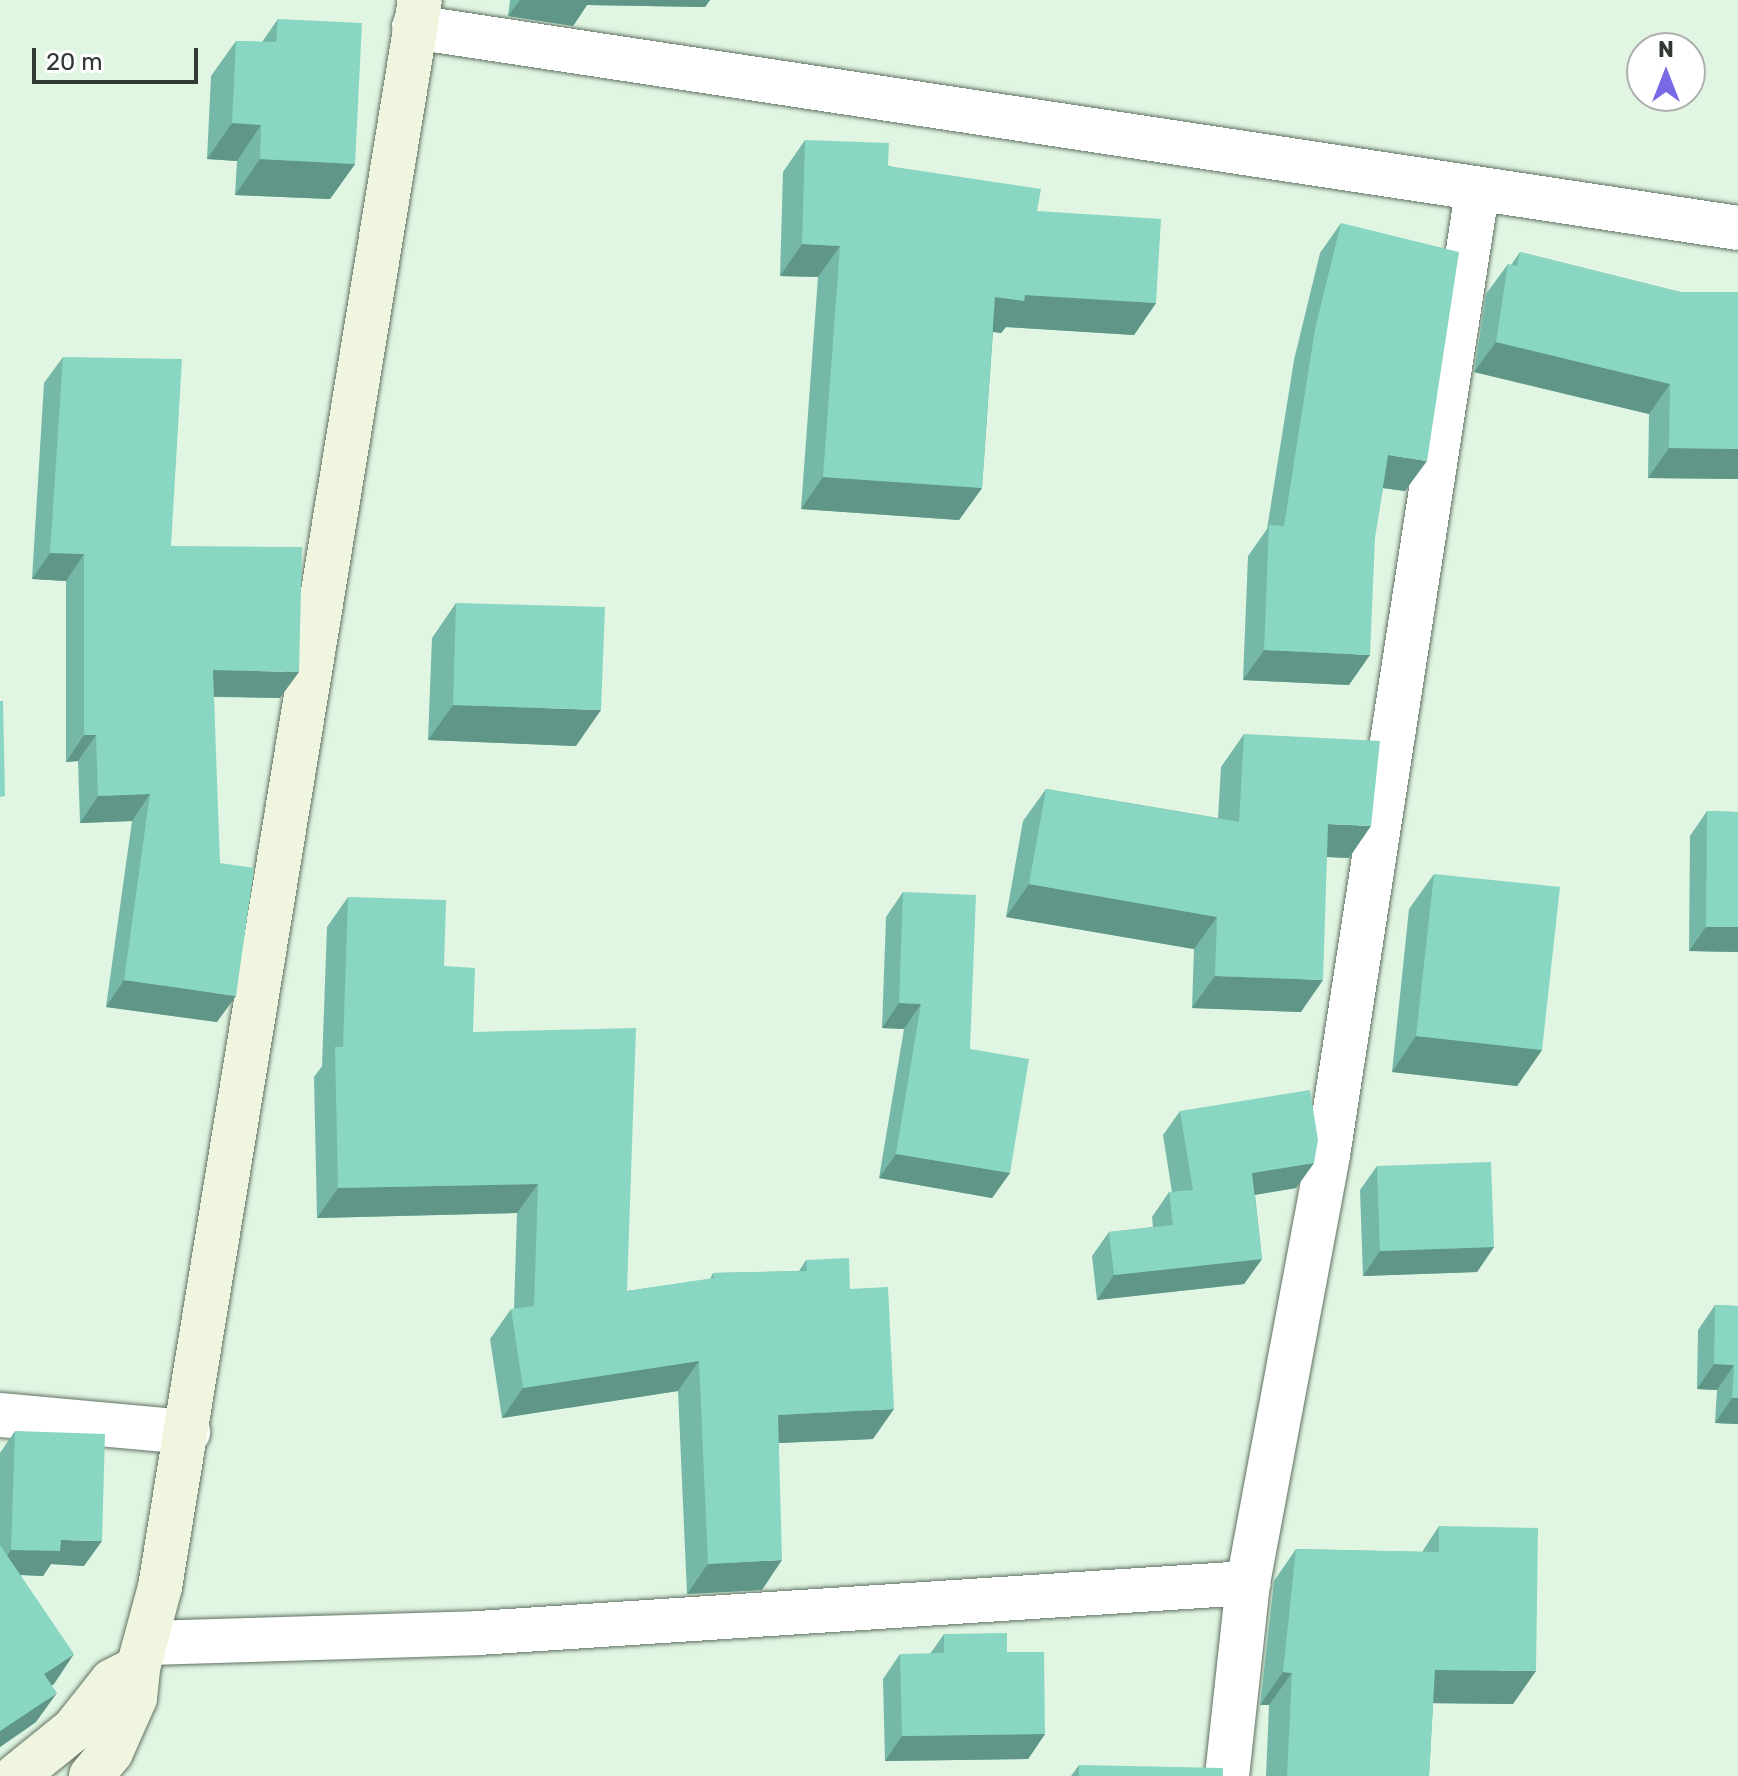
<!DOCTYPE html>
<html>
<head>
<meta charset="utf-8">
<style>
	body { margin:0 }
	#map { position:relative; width:1738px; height:1776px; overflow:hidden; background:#e1f5e3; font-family:Rubik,sans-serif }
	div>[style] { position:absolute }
	.roads { filter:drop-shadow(0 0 2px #607263) drop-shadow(0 0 2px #607263) }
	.street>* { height:44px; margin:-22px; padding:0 22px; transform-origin:22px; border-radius:22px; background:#fff }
	.secondary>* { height:44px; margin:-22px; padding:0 22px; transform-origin:22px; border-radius:22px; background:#eff5df }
	.wall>* { inset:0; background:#76b8a7 }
	.shaded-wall>* { inset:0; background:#609688 }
	.building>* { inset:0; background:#89d6c2 }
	span { translate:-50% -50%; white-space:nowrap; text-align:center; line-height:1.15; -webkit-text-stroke:6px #fff; paint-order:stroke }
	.north { position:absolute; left:1626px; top:32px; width:80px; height:80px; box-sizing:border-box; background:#fff; border:2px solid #adb0ad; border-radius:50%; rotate:0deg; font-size:22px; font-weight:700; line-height:32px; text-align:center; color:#313932 }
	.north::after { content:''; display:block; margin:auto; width:28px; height:36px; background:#7869e4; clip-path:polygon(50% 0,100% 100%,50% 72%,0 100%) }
	.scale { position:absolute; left:32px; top:48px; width:166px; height:36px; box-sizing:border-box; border:4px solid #313932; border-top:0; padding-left:10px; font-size:24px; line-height:28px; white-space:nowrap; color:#313932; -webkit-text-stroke:6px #fff; paint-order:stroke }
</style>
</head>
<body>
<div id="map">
	<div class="roads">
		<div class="street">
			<i style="left:414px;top:27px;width:1339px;rotate:8.63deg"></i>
			<i style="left:0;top:1415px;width:189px;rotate:5.2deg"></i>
			<i style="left:146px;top:1643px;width:332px;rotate:-1.7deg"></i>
			<i style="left:478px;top:1633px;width:772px;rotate:-3.72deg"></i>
			<i style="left:1227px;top:1776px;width:194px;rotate:-83.8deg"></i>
			<i style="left:1248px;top:1583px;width:435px;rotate:-79.4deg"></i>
			<i style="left:1328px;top:1155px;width:974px;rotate:-81.2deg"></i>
		</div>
		<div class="secondary">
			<i style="left:16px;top:1776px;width:75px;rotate:-39deg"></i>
			<i style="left:74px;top:1729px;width:61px;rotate:-51.6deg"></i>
			<i style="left:112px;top:1681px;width:29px;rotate:-27deg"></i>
			<i style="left:91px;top:1776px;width:31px;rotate:-50deg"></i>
			<i style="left:111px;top:1752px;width:59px;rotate:-66deg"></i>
			<i style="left:135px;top:1698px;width:30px;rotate:-84deg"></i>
			<i style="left:138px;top:1668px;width:84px;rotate:-74.8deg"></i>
			<i style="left:160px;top:1587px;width:1608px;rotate:-80.7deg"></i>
		</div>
	</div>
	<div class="wall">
		<i style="clip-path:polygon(510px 0,710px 0,705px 7px,587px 5px,573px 26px,508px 16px)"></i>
		<i style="clip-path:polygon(278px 19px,355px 164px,330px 199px,235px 195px,237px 161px,207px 159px,211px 76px,236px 41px,262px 42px)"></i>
		<i style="clip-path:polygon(805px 140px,1037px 211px,1156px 303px,1134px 335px,1006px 327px,1001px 333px,993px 332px,982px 488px,959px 520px,801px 509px,818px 277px,780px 276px,783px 172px)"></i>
		<i style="clip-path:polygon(1341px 223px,1405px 491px,1383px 488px,1349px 685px,1243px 680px,1248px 556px,1267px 529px,1294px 360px,1320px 253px)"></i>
		<i style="clip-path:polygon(1520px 252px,1680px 292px,1738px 479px,1648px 478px,1649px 414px,1474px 372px,1486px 294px,1508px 264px,1511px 265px)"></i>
		<i style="clip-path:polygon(63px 357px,171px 546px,280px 698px,214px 697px,217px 1022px,106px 1007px,132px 821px,80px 823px,78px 761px,66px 762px,66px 581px,32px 579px,44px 383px)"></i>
		<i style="clip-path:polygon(456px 603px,576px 746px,428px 740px,432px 638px)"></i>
		<i style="clip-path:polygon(1244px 734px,1349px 858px,1327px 857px,1301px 1012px,1192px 1008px,1194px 949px,1006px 917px,1023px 821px,1046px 789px,1218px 818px,1221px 767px)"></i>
		<i style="clip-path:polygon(1707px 811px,1738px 812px,1738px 952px,1689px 951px,1690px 836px)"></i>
		<i style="clip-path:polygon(1434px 874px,1542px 1050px,1517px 1086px,1392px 1072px,1409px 909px)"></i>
		<i style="clip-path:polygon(903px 892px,970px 1049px,1010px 1173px,992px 1198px,879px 1178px,904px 1029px,882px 1028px,886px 917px)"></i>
		<i style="clip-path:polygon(348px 897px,444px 966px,473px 1032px,627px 1291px,710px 1279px,713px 1273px,799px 1271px,806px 1260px,850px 1289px,873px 1439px,779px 1443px,762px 1590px,687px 1594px,678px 1391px,502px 1418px,490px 1339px,511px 1309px,514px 1309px,517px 1213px,317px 1218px,314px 1077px,322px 1066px,327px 927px)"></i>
		<i style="clip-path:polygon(1180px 1111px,1314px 1163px,1296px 1188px,1255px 1195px,1262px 1259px,1244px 1284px,1097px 1300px,1092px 1256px,1109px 1232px,1153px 1227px,1152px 1217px,1169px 1192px,1172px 1192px,1163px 1135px)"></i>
		<i style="clip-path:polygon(1377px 1166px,1494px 1247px,1477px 1272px,1363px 1276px,1360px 1190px)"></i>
		<i style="clip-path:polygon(1715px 1305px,1738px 1306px,1738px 1424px,1715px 1423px,1717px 1390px,1697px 1389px,1698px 1330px)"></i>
		<i style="clip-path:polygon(15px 1431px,84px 1566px,51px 1564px,43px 1576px,21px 1575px,54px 1684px,52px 1685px,36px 1722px,0 1747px,0 1453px)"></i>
		<i style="clip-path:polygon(1439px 1526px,1513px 1704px,1433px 1703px,1429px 1776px,1266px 1776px,1269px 1705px,1260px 1705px,1274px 1581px,1296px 1549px,1422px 1552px)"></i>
		<i style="clip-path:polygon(944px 1634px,1007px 1652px,1045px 1734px,1028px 1759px,885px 1761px,883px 1679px,900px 1654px,930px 1654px)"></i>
		<i style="clip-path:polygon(1079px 1765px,1223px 1776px,1071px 1776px)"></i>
	</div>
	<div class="shaded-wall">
		<i style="clip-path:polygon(520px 0,710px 0,705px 7px,587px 5px,573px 26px,508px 16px)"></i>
		<i style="clip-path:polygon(232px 123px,261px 125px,237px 161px,207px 159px)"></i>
		<i style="clip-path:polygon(260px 159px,355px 164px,330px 199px,235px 195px)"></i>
		<i style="clip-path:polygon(802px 244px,840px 246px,818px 277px,780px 276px)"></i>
		<i style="clip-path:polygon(1025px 295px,1156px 303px,1134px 335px,1006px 327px,1001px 333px,973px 329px,995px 297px)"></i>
		<i style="clip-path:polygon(1496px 342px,1670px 384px,1649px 414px,1474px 372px)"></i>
		<i style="clip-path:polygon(1669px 448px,1738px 449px,1738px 479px,1648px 478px)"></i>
		<i style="clip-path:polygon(1388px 455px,1427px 461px,1405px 491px,1367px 486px)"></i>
		<i style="clip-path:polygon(823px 477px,982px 488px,959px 520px,801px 509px)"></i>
		<i style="clip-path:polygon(50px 553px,84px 554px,66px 581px,32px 579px)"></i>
		<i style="clip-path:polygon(1264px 650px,1370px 655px,1349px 685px,1243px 680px)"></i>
		<i style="clip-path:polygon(213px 670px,299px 672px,280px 698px,194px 696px)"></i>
		<i style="clip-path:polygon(453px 705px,601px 710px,576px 746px,428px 740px)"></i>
		<i style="clip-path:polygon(84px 735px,96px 735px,78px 761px,66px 762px)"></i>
		<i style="clip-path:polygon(150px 794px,132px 821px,80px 823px,98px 796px)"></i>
		<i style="clip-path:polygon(1328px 824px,1371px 826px,1349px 858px,1306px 856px)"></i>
		<i style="clip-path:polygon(1029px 884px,1217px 917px,1194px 949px,1006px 917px)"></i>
		<i style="clip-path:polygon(1706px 927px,1738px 927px,1738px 952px,1689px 951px)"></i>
		<i style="clip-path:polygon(1215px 976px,1323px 980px,1301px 1012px,1192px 1008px)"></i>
		<i style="clip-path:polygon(124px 980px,236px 996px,217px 1022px,106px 1007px)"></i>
		<i style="clip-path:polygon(899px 1003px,921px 1004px,904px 1029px,882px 1028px)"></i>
		<i style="clip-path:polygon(1416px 1036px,1542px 1050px,1517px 1086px,1392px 1072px)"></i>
		<i style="clip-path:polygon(896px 1154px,1010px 1173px,992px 1198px,879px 1178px)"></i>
		<i style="clip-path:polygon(1314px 1163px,1296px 1188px,1235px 1198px,1252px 1173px)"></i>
		<i style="clip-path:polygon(538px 1184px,517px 1213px,317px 1218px,338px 1188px)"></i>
		<i style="clip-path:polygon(1494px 1247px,1477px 1272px,1363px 1276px,1380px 1251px)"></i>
		<i style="clip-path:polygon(1262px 1259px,1244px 1284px,1097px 1300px,1114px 1275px)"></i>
		<i style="clip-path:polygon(699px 1361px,678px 1391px,502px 1418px,523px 1388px)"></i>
		<i style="clip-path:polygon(1714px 1364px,1734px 1365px,1717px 1390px,1697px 1389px)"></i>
		<i style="clip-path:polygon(1732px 1398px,1738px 1398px,1738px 1424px,1715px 1423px)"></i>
		<i style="clip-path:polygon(894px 1409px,873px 1439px,757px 1444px,778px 1415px)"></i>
		<i style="clip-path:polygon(61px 1540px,102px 1541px,84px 1566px,51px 1564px,43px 1576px,0 1574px,0 1565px,11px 1550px)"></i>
		<i style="clip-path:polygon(782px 1560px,762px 1590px,687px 1594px,708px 1564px)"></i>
		<i style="clip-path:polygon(74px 1654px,54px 1684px,24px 1704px,44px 1674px)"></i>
		<i style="clip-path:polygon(1435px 1670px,1536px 1671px,1513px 1704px,1412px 1703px)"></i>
		<i style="clip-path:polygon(1283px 1672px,1292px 1673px,1269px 1705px,1260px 1705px)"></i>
		<i style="clip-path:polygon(57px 1693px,36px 1722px,0 1747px,0 1731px)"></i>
		<i style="clip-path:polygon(1045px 1734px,1028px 1759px,885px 1761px,902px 1736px)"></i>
	</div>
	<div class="building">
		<i style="clip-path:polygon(278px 19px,362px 23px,355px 164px,260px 159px,261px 125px,232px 123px,236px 41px,276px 42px)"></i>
		<i style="clip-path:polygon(805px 140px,889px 143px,888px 166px,1041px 189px,1037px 211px,1161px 219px,1156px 303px,1025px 295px,1024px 301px,995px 297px,982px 488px,823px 477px,840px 246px,802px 244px)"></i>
		<i style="clip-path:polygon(1341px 223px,1459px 252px,1427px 461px,1388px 455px,1375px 538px,1370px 655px,1264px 650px,1269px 525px,1284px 526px,1315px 329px)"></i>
		<i style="clip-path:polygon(1520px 252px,1680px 292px,1738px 292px,1738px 449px,1669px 448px,1670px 384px,1496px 342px,1508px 264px,1517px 266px)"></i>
		<i style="clip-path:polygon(63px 357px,182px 359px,171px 546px,302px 547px,299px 672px,213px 670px,220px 863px,254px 868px,236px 996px,124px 980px,150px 794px,98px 796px,96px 735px,84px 735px,84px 554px,50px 553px)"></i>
		<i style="clip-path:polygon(456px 603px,605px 607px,601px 710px,453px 705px)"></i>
		<i style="clip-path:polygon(0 701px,3px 701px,5px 796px,0 797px)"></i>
		<i style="clip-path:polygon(1244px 734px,1380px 741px,1371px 826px,1328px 824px,1323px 980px,1215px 976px,1217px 917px,1029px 884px,1046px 789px,1239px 822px)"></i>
		<i style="clip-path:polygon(1707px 811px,1738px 812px,1738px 927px,1706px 927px)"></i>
		<i style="clip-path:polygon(1434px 874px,1560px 887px,1542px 1050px,1416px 1036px)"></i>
		<i style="clip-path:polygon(903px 892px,976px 895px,970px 1049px,1029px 1059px,1010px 1173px,896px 1154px,921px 1004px,899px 1003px)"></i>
		<i style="clip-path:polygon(348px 897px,446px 900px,444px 966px,475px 968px,473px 1032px,636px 1028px,627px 1291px,714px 1278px,713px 1273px,807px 1271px,806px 1260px,849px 1258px,850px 1289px,888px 1287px,894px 1409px,778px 1415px,782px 1560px,708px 1564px,699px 1361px,523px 1388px,511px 1309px,534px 1306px,538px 1184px,338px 1188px,335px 1047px,343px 1047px)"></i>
		<i style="clip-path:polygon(1310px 1090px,1318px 1140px,1314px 1163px,1252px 1173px,1262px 1259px,1114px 1275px,1109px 1232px,1173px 1225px,1169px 1192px,1193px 1190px,1180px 1111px)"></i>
		<i style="clip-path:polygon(1491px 1162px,1494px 1247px,1380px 1251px,1377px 1166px)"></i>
		<i style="clip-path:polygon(1715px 1305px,1738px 1306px,1738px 1398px,1732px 1398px,1734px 1365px,1714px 1364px)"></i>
		<i style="clip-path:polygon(15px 1431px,105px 1434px,102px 1541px,61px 1540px,60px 1551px,11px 1550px)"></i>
		<i style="clip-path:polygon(1439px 1526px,1538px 1528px,1536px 1671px,1435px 1670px,1429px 1776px,1287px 1776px,1292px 1673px,1283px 1672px,1296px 1549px,1439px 1552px)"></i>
		<i style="clip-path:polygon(0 1545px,74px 1654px,44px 1674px,57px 1693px,0 1731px)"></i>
		<i style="clip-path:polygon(1007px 1633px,1007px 1652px,1044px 1652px,1045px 1734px,902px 1736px,900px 1654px,944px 1653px,944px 1634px)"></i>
		<i style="clip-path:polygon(1079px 1765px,1223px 1768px,1223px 1776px,1079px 1776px)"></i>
	</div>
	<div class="north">N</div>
	<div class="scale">20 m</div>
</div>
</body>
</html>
